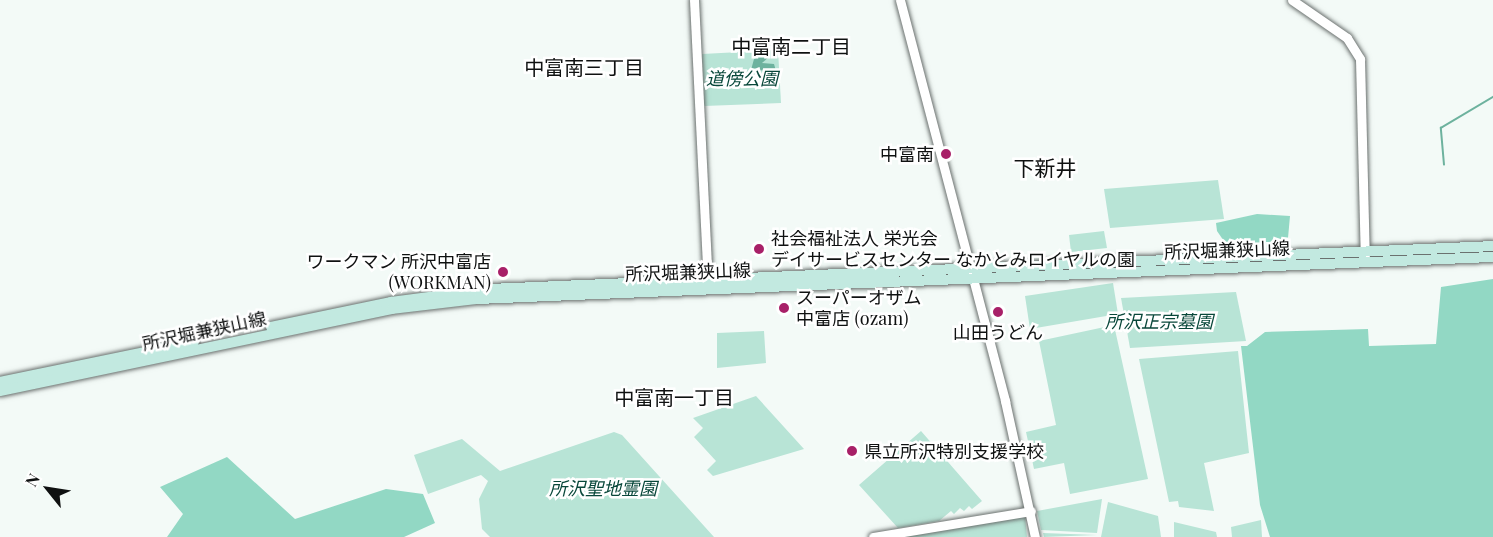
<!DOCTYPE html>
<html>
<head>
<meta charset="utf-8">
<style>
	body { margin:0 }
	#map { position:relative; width:1493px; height:537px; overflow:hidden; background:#f3faf7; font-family:"Playfair Display","Noto Sans JP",serif }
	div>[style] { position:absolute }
	.green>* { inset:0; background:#b8e4d6 }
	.forest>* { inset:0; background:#92d8c4 }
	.water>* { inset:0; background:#6db29e }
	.stream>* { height:1.5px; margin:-0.75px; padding:0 0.75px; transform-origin:0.75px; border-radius:0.75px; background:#6db29e }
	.roads { filter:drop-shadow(0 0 2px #6b716f) drop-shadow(0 0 2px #6b716f) }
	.tertiary>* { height:9px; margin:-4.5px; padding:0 4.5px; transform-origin:4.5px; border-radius:4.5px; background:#fff }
	.secondary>* { height:10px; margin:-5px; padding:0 5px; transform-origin:5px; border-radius:5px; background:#c2e9e0 }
	.dots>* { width:16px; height:16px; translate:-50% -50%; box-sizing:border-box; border:3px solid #fff; border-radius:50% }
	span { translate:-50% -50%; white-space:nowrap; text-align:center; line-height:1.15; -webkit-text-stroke:5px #fff; paint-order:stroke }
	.park-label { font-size:18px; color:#08473a; font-style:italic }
	.poi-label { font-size:18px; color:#0f1111 }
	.right { translate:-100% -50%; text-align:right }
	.left { translate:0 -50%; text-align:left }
	.street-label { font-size:18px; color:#0f1111 }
	.neighbourhood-label { font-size:20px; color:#0f1111 }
	.quarter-label { font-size:21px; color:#0f1111 }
	.north { position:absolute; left:18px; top:459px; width:60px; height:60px; -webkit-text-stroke:4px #fff; paint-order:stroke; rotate:300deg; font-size:16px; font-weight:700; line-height:24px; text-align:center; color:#0f1111 }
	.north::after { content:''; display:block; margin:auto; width:21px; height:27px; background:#0f1111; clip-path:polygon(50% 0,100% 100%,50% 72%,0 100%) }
</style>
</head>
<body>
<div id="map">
	<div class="green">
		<i style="clip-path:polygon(778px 50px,781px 103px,704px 106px,702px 54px)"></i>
		<i style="clip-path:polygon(1218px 180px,1224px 219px,1110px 228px,1104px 189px)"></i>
		<i style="clip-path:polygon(1104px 231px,1107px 248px,1071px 252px,1069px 235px)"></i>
		<i style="clip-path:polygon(1113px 283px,1118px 314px,1030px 329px,1025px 296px)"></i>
		<i style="clip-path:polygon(1236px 292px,1246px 341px,1130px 348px,1121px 298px)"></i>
		<i style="clip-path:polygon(1114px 325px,1148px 479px,1070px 494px,1064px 463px,1034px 469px,1026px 432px,1056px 425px,1039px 341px)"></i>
		<i style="clip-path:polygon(764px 331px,766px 363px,717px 368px,717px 333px)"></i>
		<i style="clip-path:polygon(1238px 351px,1249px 453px,1204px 463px,1214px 511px,1179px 507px,1178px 501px,1169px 502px,1139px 359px)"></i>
		<i style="clip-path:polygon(756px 396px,804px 449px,713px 476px,707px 470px,716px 461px,694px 437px,703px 428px,693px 418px)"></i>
		<i style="clip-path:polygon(921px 431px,982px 501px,972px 509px,969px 506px,964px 511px,960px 508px,954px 514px,951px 511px,939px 521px,898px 528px,859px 485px)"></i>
		<i style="clip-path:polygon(614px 432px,622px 435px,714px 537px,490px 537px,482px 529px,479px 499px,488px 481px,481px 475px,428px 494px,414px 455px,462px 439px,500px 471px)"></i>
		<i style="clip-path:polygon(1102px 499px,1097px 533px,1041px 530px,1037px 511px)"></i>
		<i style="clip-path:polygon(1108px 502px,1158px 516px,1161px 537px,1101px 537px)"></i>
		<i style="clip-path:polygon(1025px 516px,1027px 537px,894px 537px)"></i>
		<i style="clip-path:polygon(1261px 520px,1262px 537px,1232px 537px,1231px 527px)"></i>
		<i style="clip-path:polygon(1174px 522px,1216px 532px,1217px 537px,1174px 537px)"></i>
		<i style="clip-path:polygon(1043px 533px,1097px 535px,1044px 537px)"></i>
	</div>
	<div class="forest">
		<i style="clip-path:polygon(1257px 214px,1290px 216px,1287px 249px,1230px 250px,1217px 231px,1216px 223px)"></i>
		<i style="clip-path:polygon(1493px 279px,1493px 537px,1270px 537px,1260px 505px,1241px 346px,1247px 346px,1265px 332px,1368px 329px,1369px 346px,1436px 344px,1441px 287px)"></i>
		<i style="clip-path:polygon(227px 457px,295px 519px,386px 489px,423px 494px,435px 523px,404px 537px,167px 537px,183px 514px,160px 487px)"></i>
	</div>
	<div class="water">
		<i style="clip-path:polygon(766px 53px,769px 57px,762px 63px,774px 64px,776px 71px,751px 70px,754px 59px)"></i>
	</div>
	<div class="stream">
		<i style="left:1444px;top:165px;width:37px;rotate:-95deg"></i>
		<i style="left:1441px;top:128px;width:61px;rotate:-30.8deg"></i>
	</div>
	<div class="roads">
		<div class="tertiary">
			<i style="left:694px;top:0;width:285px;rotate:87.2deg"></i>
			<i style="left:900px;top:0;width:415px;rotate:75.3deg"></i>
			<i style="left:1005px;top:401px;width:139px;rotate:77.6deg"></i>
			<i style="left:1292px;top:0;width:67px;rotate:34.6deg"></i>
			<i style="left:1347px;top:38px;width:25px;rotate:58deg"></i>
			<i style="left:1360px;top:59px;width:200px;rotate:88.6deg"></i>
			<i style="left:873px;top:537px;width:160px;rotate:-9.3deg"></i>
		</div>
		<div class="secondary">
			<i style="left:271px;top:327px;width:123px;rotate:-11.8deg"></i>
			<i style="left:391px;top:302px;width:100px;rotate:-7.5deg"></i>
			<i style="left:490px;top:289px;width:1004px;rotate:-2.45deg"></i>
			<i style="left:0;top:382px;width:198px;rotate:-11.7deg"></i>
			<i style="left:0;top:391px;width:400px;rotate:-11.8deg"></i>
			<i style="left:392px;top:309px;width:86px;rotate:-6.7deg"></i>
			<i style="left:477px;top:299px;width:1017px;rotate:-2.37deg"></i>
		</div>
	</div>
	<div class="dots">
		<i style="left:946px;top:154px;background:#a82068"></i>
		<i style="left:759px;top:249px;background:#a82068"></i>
		<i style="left:503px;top:272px;background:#a82068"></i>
		<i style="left:784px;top:308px;background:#a82068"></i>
		<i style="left:998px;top:312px;background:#a82068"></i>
		<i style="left:852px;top:451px;background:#a82068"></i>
	</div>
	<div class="park-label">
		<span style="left:742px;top:78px">道傍公園</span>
		<span style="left:1159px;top:321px">所沢正宗墓園</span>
		<span style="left:603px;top:488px">所沢聖地霊園</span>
	</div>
	<div class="poi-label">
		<span class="right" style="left:934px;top:154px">中富南</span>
		<span class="left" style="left:771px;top:249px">社会福祉法人 栄光会<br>デイサービスセンター なかとみロイヤルの園</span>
		<span class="right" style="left:491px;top:272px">ワークマン 所沢中富店<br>(WORKMAN)</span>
		<span class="left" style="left:796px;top:308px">スーパーオザム<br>中富店 (ozam)</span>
		<span style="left:998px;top:332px">山田うどん</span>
		<span class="left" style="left:864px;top:451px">県立所沢特別支援学校</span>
	</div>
	<div class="street-label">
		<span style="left:1227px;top:250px;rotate:-2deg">所沢堀兼狭山線</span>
		<span style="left:688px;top:272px;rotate:-2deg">所沢堀兼狭山線</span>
		<span style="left:204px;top:331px;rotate:-12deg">所沢堀兼狭山線</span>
	</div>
	<div class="neighbourhood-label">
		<span style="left:791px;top:45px">中富南二丁目</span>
		<span style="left:584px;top:66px">中富南三丁目</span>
		<span style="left:674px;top:396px">中富南一丁目</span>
	</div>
	<div class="quarter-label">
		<span style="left:1045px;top:167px">下新井</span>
	</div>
	<div class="north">N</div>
</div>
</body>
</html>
